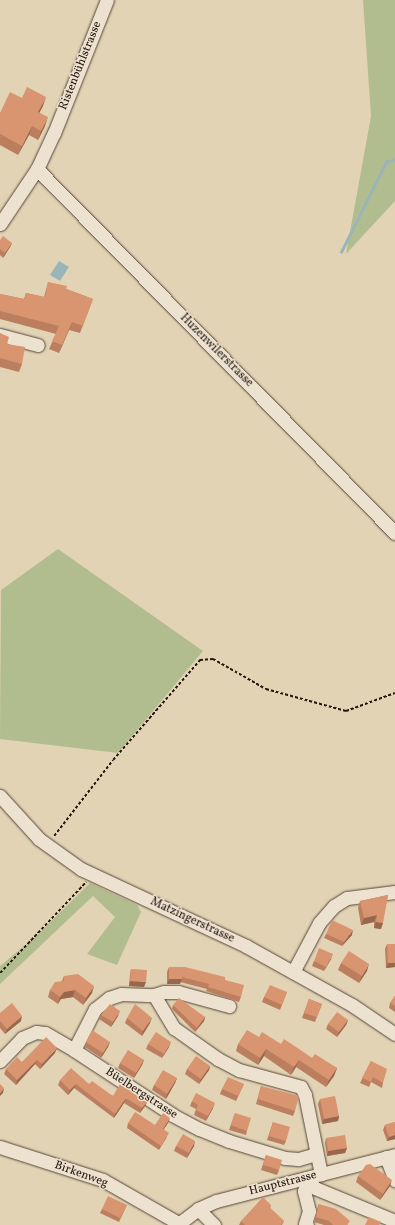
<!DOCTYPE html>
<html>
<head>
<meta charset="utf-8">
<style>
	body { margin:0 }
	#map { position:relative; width:395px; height:1225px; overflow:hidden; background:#e3d3b5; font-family:Vollkorn,serif }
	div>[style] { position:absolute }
	.green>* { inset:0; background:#b2bd8f }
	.water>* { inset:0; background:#99b5b8 }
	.stream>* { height:2.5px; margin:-1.25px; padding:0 1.25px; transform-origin:1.25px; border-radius:1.25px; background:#99b5b8 }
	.path>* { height:1.5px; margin-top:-0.75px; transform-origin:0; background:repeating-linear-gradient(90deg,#251710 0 3px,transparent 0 5px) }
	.roads { filter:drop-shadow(0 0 1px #544639) drop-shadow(0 0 1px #544639) }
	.minor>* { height:13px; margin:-6.5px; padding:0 6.5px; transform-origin:6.5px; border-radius:6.5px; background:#ede2cf }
	.wall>* { inset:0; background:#bb7f60 }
	.shaded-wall>* { inset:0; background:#98684e }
	.building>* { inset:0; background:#d99470 }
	span { translate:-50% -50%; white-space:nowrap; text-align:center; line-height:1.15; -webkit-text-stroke:3px #ede2cf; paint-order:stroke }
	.street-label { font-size:12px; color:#251710 }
</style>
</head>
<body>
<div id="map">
	<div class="green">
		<i style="clip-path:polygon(363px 0,395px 0,395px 201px,346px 254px,371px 116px)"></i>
		<i style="clip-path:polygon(58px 549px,203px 651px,118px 753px,0 739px,1px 590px)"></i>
		<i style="clip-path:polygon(90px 883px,137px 905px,141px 912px,117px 965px,87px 954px,115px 917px,93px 896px,0 984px,0 966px,35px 937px)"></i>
	</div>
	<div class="water">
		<i style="clip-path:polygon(59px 261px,69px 267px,60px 281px,50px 275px)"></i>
	</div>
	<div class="stream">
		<i style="left:341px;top:252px;width:101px;rotate:-63.4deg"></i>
		<i style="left:386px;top:162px;width:9px;rotate:-18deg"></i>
	</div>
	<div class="path">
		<i style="left:54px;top:836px;width:96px;rotate:-52.2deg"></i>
		<i style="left:113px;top:760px;width:133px;rotate:-49deg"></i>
		<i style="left:200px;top:660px;width:13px;rotate:-4deg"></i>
		<i style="left:213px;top:659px;width:61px;rotate:29.5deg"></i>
		<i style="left:266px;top:689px;width:83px;rotate:15.4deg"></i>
		<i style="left:346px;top:711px;width:52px;rotate:-20.2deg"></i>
		<i style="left:0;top:973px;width:125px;rotate:-46.6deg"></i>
	</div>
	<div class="roads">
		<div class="minor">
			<i style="left:37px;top:169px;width:511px;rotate:45.48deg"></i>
			<i style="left:0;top:224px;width:66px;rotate:-56.1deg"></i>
			<i style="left:37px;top:169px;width:40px;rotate:-65deg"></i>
			<i style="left:54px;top:133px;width:143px;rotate:-68.3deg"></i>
			<i style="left:0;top:335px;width:39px;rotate:15deg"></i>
			<i style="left:0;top:796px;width:58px;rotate:47.8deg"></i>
			<i style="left:39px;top:839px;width:52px;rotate:35.5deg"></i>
			<i style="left:81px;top:869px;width:182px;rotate:25deg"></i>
			<i style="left:246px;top:946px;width:121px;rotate:29.1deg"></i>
			<i style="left:352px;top:1005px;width:52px;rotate:34deg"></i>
			<i style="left:293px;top:972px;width:55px;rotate:-62deg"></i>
			<i style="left:319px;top:923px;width:23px;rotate:-49deg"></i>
			<i style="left:334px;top:906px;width:15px;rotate:-32deg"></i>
			<i style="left:347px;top:898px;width:48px;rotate:-7.1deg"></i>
			<i style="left:154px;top:995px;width:10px;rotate:-17deg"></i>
			<i style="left:164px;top:992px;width:14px"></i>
			<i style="left:178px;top:992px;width:53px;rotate:15.4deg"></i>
			<i style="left:0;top:1061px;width:32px;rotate:-46deg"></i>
			<i style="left:22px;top:1038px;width:15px;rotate:-23deg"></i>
			<i style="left:36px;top:1032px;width:9px;rotate:6deg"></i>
			<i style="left:45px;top:1033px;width:34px;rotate:30deg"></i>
			<i style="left:0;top:1147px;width:108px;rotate:17.8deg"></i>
			<i style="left:103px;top:1180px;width:86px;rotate:29.8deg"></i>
			<i style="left:316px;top:1154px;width:19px;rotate:164deg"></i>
			<i style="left:298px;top:1159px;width:13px;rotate:-176deg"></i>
			<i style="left:285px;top:1158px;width:59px;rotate:-163.1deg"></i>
			<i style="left:229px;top:1141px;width:32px;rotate:-158deg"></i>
			<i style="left:199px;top:1129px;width:30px;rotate:-152deg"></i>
			<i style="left:173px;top:1115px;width:118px;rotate:-146.7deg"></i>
			<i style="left:74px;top:1050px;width:46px;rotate:-62.9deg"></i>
			<i style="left:95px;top:1009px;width:18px;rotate:-38deg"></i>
			<i style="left:109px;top:998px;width:13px;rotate:-18deg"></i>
			<i style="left:121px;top:994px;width:33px;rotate:2deg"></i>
			<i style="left:154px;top:995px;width:39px;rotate:59deg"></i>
			<i style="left:174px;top:1028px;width:54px;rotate:35.2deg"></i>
			<i style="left:218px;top:1059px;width:24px;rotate:28deg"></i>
			<i style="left:239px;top:1070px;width:64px;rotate:15.3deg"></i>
			<i style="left:301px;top:1087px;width:9px;rotate:63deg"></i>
			<i style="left:305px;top:1095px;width:81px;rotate:78.6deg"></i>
			<i style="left:386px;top:1157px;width:25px;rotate:69deg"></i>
			<i style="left:306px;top:1178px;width:13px;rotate:48deg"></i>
			<i style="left:315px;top:1188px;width:87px;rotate:22.4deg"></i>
			<i style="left:198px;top:1209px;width:23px;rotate:45deg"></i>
			<i style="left:177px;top:1225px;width:26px;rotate:-37deg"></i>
			<i style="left:198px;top:1209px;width:20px;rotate:-24deg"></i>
			<i style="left:216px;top:1201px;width:185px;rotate:-14.4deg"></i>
			<i style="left:307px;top:1225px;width:2px;rotate:-153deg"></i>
			<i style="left:305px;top:1224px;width:14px;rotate:-73deg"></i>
			<i style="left:309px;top:1211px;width:21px;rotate:-104deg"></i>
			<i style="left:304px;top:1191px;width:9px;rotate:-49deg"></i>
		</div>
	</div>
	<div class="wall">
		<i style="clip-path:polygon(22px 98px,43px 106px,39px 113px,45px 126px,38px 140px,29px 135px,18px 155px,0 145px,0 113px)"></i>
		<i style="clip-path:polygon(0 240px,12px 243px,10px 247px,3px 258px,0 255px)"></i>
		<i style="clip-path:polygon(48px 282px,93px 299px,80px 333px,69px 330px,59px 353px,49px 349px,56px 334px,0 319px,0 294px,24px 299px,26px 293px,44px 297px,46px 290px)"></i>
		<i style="clip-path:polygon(0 333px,22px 364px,19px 372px,0 367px)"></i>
		<i style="clip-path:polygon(388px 895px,381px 929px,374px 928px,374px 922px,361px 925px,358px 908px,360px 901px)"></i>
		<i style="clip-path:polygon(326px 934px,352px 935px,342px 946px,324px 938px)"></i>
		<i style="clip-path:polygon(387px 944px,395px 967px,386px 968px,385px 949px)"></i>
		<i style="clip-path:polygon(331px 959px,324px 971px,312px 966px,314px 961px)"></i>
		<i style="clip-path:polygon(341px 963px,367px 971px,359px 983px,338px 970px)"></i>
		<i style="clip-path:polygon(169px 967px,225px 980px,241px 997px,239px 1002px,206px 991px,207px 989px,180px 982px,180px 984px,167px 984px,167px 972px)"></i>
		<i style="clip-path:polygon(131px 969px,144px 987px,129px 986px,130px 974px)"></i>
		<i style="clip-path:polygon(64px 976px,92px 993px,83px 1005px,73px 997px,61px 999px,58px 1004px,48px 997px,50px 990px,62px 981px)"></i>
		<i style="clip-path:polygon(287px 992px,280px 1010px,262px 1002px,264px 997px)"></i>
		<i style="clip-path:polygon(395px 996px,395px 1012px,389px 1008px,390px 1003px)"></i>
		<i style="clip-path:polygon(309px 999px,322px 1004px,315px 1022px,302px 1018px)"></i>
		<i style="clip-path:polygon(173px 1005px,205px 1017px,204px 1021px,195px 1032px,172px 1009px)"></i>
		<i style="clip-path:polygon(0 1013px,21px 1021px,5px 1034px,0 1028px)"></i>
		<i style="clip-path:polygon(101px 1015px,118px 1016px,111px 1027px,99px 1019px)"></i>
		<i style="clip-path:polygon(127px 1018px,150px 1023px,142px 1036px,125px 1023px)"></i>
		<i style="clip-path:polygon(348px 1020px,346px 1025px,337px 1037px,326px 1029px,328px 1024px)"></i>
		<i style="clip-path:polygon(259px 1037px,281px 1044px,304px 1055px,312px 1058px,337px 1068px,334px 1076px,326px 1087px,296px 1067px,291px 1075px,264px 1056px,258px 1065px,236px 1051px,238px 1044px)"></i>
		<i style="clip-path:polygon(86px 1042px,110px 1042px,108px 1047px,101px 1058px,85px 1047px)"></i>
		<i style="clip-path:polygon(148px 1044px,169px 1047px,162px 1058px,146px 1049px)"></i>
		<i style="clip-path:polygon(55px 1053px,40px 1069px,35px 1064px,16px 1085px,4px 1074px,6px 1069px,22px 1062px)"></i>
		<i style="clip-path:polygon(144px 1060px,142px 1065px,134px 1078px,118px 1068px,120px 1063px)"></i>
		<i style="clip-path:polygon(371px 1061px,383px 1083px,382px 1088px,371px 1082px,369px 1087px,360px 1083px)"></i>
		<i style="clip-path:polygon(210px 1066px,209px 1070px,199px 1084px,185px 1074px,187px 1069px)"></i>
		<i style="clip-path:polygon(177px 1078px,175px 1083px,166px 1099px,152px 1090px,154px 1085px)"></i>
		<i style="clip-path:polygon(60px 1080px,89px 1084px,113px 1096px,147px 1102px,145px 1106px,140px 1113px,124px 1103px,114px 1118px,74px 1088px,68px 1095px,58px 1085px)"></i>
		<i style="clip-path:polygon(244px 1084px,236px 1101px,220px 1094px,222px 1089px)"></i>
		<i style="clip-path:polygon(261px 1086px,295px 1111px,293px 1116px,256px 1104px)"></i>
		<i style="clip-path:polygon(320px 1099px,339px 1116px,338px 1121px,322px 1124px,318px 1104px)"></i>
		<i style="clip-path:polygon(192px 1101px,213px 1108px,206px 1121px,194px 1115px,196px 1109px,190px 1106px)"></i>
		<i style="clip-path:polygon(235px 1113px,247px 1131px,246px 1135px,229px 1130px)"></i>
		<i style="clip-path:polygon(273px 1122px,286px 1141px,284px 1145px,267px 1140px)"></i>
		<i style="clip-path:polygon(395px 1122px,395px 1139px,387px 1141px,383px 1130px,385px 1125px)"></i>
		<i style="clip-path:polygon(128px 1123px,155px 1125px,168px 1123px,164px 1129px,167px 1137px,159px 1150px,127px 1128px)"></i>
		<i style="clip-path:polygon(326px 1138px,347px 1148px,345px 1153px,327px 1156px,325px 1143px)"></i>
		<i style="clip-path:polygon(176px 1146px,194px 1146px,187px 1158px,174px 1151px)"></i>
		<i style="clip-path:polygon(266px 1155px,279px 1170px,277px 1175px,261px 1170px)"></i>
		<i style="clip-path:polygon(358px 1176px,390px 1186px,380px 1200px,356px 1182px)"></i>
		<i style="clip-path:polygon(319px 1204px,348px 1225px,324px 1225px,314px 1222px,317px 1209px)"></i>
		<i style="clip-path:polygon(127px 1205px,119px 1222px,100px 1213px,102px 1209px)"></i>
		<i style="clip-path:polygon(271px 1205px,270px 1208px,284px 1221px,282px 1225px,239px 1225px,241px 1221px)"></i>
	</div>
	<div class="shaded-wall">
		<i style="clip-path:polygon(46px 97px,43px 106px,35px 121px,38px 112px)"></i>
		<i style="clip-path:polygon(48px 117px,45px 126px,38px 140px,41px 131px)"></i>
		<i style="clip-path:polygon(32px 126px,29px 135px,18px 155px,22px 146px)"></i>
		<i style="clip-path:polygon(12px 243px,10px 247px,3px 258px,5px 253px)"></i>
		<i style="clip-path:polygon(72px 322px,69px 330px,59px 353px,62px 345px)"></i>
		<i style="clip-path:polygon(377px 915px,374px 922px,361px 925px,364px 918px)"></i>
		<i style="clip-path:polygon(376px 922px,383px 923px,381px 929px,374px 928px)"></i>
		<i style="clip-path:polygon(353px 930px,352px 935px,342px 946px,344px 942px)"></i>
		<i style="clip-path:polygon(333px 954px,331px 959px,324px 971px,326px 967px)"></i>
		<i style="clip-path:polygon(388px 963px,395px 963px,395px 967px,386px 968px)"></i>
		<i style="clip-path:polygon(369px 964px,367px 971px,359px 983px,362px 976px)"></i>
		<i style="clip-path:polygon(169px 979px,182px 979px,180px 984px,167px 984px)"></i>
		<i style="clip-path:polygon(130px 981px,146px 982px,144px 987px,129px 986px)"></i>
		<i style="clip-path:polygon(94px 986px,92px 993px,83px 1005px,86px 998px)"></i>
		<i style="clip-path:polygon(75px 990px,73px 997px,61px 999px,58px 1004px,60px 997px,64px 992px)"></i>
		<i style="clip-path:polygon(120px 1011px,118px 1016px,111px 1027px,113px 1022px)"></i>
		<i style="clip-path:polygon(22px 1016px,21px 1021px,5px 1034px,7px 1029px)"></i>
		<i style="clip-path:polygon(205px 1017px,204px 1021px,195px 1032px,197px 1028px)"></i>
		<i style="clip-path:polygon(152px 1018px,150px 1023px,142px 1036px,143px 1031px)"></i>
		<i style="clip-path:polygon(348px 1020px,346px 1025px,337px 1037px,339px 1032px)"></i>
		<i style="clip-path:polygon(110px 1042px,108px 1047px,101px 1058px,103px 1053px)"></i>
		<i style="clip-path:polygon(171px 1042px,169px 1047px,162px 1058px,164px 1054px)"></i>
		<i style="clip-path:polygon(57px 1048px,55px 1053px,40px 1069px,42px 1064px)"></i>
		<i style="clip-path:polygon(266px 1049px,264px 1056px,258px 1065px,260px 1058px)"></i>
		<i style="clip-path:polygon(37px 1060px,35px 1064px,16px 1085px,17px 1080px)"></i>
		<i style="clip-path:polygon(144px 1060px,142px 1065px,134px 1078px,136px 1073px)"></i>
		<i style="clip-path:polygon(299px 1060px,296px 1067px,291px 1075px,294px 1067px)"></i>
		<i style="clip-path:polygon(210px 1066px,209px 1070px,199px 1084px,201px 1079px)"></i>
		<i style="clip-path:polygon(337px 1068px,334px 1076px,326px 1087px,329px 1080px)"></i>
		<i style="clip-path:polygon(177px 1078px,175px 1083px,166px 1099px,167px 1094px)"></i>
		<i style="clip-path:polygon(76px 1084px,74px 1088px,68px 1095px,70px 1090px)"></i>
		<i style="clip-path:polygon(4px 1088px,3px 1093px,0 1096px,0 1093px)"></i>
		<i style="clip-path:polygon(126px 1098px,124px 1103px,114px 1118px,115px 1114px)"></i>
		<i style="clip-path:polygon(147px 1102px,145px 1106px,140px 1113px,142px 1108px)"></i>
		<i style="clip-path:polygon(215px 1103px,213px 1108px,206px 1121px,208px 1116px)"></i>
		<i style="clip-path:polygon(339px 1116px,338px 1121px,322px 1124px,324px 1119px)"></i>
		<i style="clip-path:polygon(170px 1118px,168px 1123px,161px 1133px,163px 1129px)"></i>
		<i style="clip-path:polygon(395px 1135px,395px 1139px,387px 1141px,389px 1137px)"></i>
		<i style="clip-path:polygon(195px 1141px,194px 1146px,187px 1158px,189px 1153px)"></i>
		<i style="clip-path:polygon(347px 1148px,345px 1153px,327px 1156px,328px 1151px)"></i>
		<i style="clip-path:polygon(392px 1180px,390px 1186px,380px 1200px,383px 1194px)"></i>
	</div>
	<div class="building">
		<i style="clip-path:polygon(27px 87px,46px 97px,38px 112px,48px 117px,41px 131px,32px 126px,22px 146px,0 134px,0 113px,10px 92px,22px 98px)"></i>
		<i style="clip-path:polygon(3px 236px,12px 243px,5px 253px,0 249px,0 240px)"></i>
		<i style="clip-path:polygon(48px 282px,67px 286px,66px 289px,93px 299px,83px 326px,72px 322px,62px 345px,52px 341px,59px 326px,0 311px,0 294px,25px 299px,26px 293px,45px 297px)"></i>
		<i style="clip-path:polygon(0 333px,9px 337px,7px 344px,25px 347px,22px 364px,0 358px)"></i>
		<i style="clip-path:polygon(388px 895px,383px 923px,376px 922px,377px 915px,364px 918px,360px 901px)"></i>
		<i style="clip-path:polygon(332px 920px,353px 930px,344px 942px,326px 934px)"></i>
		<i style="clip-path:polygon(387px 944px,395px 944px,395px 963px,388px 963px)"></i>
		<i style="clip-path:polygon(319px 948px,333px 954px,326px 967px,314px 961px)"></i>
		<i style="clip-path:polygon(349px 951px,369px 964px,362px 976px,341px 963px)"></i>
		<i style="clip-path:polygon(169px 967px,185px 967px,225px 977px,225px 980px,244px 985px,241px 997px,208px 987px,209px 984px,182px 977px,182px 979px,169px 979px)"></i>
		<i style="clip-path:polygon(131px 969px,147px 970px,146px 982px,130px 981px)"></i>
		<i style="clip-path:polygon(78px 974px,94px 986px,86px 998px,75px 990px,64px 992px,60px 997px,50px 990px,55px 982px,64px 981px,64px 976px)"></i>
		<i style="clip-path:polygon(270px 985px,287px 992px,282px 1005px,264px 997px)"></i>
		<i style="clip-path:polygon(395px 996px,395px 1006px,390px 1003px)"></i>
		<i style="clip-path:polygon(179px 998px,205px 1017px,197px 1028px,173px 1005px)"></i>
		<i style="clip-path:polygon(309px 999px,322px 1004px,317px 1017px,304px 1013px)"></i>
		<i style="clip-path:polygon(12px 1003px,22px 1016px,7px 1029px,0 1021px,0 1013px)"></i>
		<i style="clip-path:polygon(110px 1004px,120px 1011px,113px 1022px,101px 1015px)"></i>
		<i style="clip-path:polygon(135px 1004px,152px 1018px,143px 1031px,127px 1018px)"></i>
		<i style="clip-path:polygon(337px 1012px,348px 1020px,339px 1032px,328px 1024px)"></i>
		<i style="clip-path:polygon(92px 1030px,110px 1042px,103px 1053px,86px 1042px)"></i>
		<i style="clip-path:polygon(247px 1030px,259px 1037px,262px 1032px,281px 1044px,284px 1039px,305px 1053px,304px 1055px,305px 1053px,312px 1058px,315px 1054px,337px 1068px,329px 1080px,299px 1060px,294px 1067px,266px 1049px,260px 1058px,238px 1044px)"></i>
		<i style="clip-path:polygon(156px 1032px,171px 1042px,164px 1054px,148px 1044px)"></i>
		<i style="clip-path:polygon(46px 1037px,57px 1048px,42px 1064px,37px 1060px,17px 1080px,6px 1069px,17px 1057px,22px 1062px)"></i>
		<i style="clip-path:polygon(128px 1050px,144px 1060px,136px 1073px,120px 1063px)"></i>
		<i style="clip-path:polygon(196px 1056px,210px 1066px,201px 1079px,187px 1069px)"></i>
		<i style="clip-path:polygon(371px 1061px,387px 1069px,383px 1083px,373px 1077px,371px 1082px,362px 1078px)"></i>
		<i style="clip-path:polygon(71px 1068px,89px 1084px,92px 1081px,113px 1096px,120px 1084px,147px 1102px,142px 1108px,126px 1098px,115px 1114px,76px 1084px,70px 1090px,60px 1080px)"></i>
		<i style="clip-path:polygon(163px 1070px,177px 1078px,167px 1094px,154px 1085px)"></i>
		<i style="clip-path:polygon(228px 1077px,244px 1084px,238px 1096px,222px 1089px)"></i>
		<i style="clip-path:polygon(0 1084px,4px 1088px,0 1093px)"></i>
		<i style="clip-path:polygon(261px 1086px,299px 1096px,295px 1111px,258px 1099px)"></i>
		<i style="clip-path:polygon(196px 1093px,215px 1103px,208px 1116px,196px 1110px,198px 1105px,192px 1101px)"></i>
		<i style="clip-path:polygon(335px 1096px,339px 1116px,324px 1119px,320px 1099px)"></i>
		<i style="clip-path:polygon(135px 1112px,155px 1125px,163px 1113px,170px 1118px,163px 1129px,169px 1133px,161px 1146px,128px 1123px)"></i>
		<i style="clip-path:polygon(235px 1113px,251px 1118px,247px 1131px,231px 1125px)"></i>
		<i style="clip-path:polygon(273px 1122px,290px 1127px,286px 1141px,269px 1136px)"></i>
		<i style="clip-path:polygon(395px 1122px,395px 1135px,389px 1137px,385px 1125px)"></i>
		<i style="clip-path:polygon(183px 1134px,195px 1141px,189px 1153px,176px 1146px)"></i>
		<i style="clip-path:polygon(345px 1135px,347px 1148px,328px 1151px,326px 1138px)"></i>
		<i style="clip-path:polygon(266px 1155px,282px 1160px,279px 1170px,263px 1165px)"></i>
		<i style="clip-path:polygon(370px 1164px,392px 1180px,383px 1194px,358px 1176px,366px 1165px)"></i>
		<i style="clip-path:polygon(108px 1196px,127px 1205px,120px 1218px,102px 1209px)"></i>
		<i style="clip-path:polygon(263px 1197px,271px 1205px,269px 1207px,284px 1221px,281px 1225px,245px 1225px,241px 1221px)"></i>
		<i style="clip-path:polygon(319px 1204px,336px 1209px,350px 1221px,347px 1225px,333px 1225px,329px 1221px,316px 1217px)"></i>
		<i style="clip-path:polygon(369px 1217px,381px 1222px,379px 1225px,365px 1225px)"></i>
	</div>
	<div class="street-label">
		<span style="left:81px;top:66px;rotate:-68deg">Ristenbühlstrasse</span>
		<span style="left:216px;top:351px;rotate:45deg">Huzenwilerstrasse</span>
		<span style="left:192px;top:921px;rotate:25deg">Matzingerstrasse</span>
		<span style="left:141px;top:1094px;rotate:33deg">Büelbergstrasse</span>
		<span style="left:81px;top:1175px;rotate:20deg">Birkenweg</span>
		<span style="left:283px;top:1184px;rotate:-14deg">Hauptstrasse</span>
	</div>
</div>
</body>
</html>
